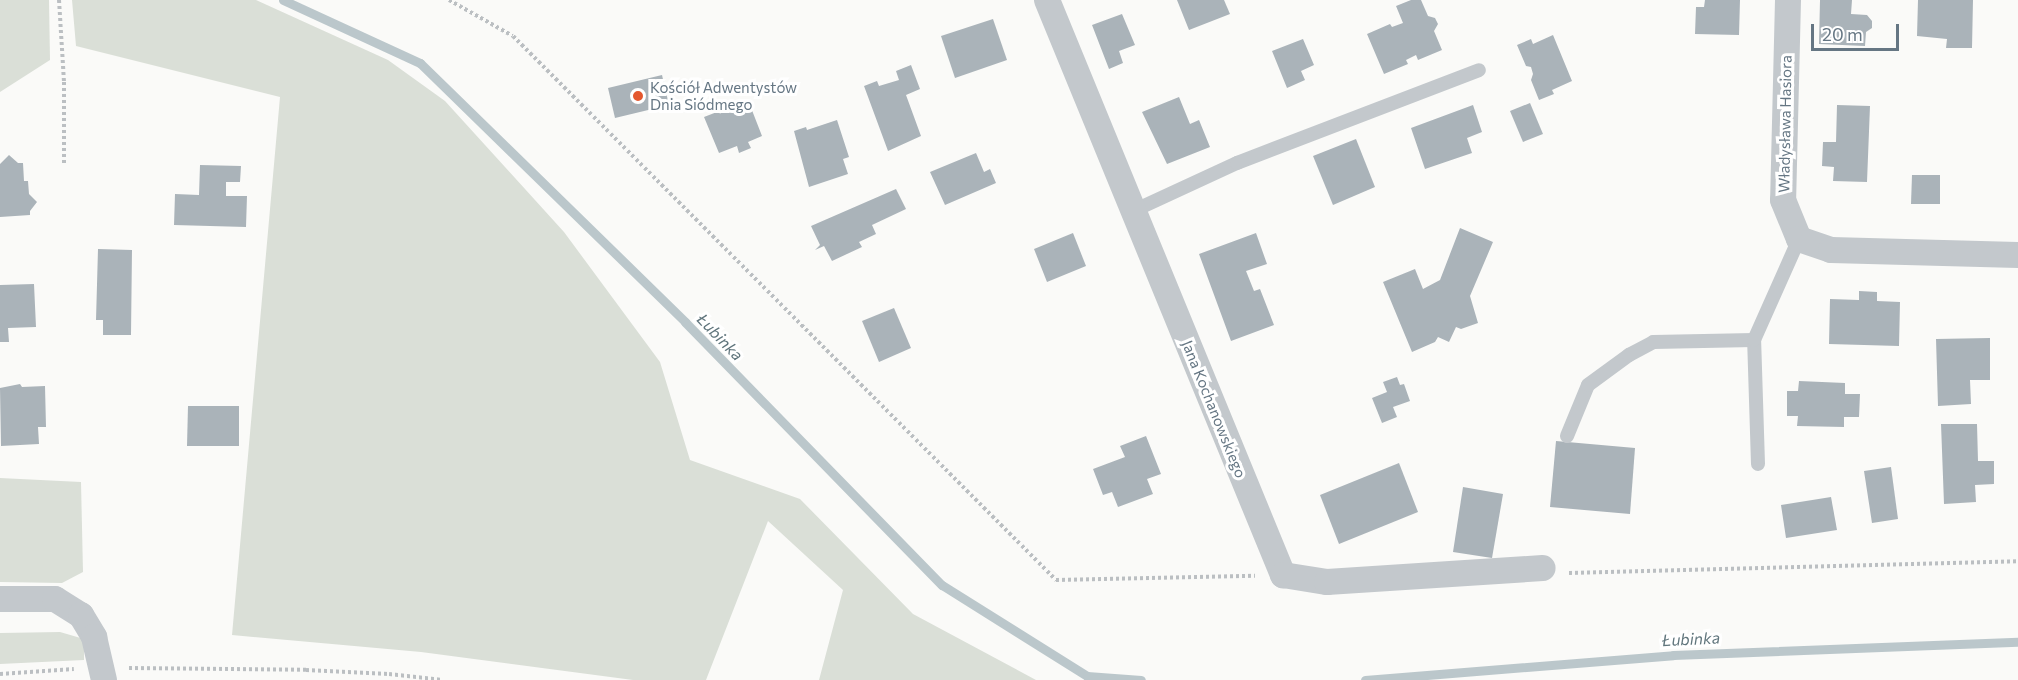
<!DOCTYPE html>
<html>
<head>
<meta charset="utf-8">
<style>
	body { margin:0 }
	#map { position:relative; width:2018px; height:680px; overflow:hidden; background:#fafaf8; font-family:Commissioner,sans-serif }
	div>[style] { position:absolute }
	.green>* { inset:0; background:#dadfd7 }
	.stream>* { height:9px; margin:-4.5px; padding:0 4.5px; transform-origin:4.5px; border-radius:4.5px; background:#bbc7cb }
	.building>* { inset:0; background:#aab3b9 }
	.path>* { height:4px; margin-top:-2px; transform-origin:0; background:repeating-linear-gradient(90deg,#bbbfc2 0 3px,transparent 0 6px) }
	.lane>* { height:14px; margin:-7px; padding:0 7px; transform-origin:7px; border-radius:7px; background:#c3c8cc }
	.street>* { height:26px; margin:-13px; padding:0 13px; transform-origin:13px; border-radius:13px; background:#c3c8cc }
	.dots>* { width:16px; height:16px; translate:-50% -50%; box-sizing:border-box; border:3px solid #fff; border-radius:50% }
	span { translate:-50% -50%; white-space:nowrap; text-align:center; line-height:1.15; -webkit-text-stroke:6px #fff; paint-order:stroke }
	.poi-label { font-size:15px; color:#657683 }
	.left { translate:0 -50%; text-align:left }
	.street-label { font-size:15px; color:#657683 }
	.water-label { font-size:16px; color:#60757c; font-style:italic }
	.scale { position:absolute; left:1811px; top:24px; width:88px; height:27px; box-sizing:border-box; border:3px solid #657683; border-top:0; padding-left:8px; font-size:18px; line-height:21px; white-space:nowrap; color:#657683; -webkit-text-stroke:4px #fff; paint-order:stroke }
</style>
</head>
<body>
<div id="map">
	<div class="green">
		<i style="clip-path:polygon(0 0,49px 0,50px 60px,0 92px)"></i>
		<i style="clip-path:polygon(72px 0,256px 0,388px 60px,445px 101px,564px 232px,660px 362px,690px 460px,800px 499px,913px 614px,1036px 680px,819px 680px,843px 590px,768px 521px,706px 680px,633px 680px,421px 652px,232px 635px,280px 97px,76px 46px)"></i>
		<i style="clip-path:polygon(0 478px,81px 482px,83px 572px,62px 583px,0 582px)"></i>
		<i style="clip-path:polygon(60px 632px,84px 639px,84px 660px,0 664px,0 633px)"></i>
	</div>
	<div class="stream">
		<i style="left:283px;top:0;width:151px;rotate:24.7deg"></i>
		<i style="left:420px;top:63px;width:371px;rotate:44.3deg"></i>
		<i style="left:685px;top:322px;width:368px;rotate:45.7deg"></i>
		<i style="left:942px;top:585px;width:171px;rotate:32.1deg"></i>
		<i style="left:1087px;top:676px;width:54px;rotate:4.2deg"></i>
		<i style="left:1365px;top:680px;width:309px;rotate:-4.6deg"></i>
		<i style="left:1673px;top:655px;width:345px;rotate:-2.2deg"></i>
	</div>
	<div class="building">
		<i style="clip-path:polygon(1177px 0,1224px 0,1230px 14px,1189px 30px)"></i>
		<i style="clip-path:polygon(1411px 0,1421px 0,1428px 16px,1435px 18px,1438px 24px,1434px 31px,1442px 50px,1418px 60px,1416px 55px,1406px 60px,1408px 64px,1384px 74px,1367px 34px,1390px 24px,1392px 27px,1403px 23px,1396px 6px)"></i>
		<i style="clip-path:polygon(1705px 0,1740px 0,1739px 35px,1695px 34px,1696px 7px,1704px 7px)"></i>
		<i style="clip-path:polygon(1820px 0,1852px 0,1851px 14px,1867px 15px,1872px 21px,1872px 28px,1866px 32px,1865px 46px,1819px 44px)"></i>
		<i style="clip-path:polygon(1918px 0,1973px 0,1972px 48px,1946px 48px,1947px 39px,1917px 36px)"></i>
		<i style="clip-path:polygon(1122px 14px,1135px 45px,1119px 51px,1123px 63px,1109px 69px,1092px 25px)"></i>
		<i style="clip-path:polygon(993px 19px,1007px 60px,955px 78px,941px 36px)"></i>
		<i style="clip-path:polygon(1553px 35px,1572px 81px,1552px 90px,1554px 94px,1539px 100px,1531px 80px,1533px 74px,1531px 67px,1526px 66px,1517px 45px,1531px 39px,1533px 44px)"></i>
		<i style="clip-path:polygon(1303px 39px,1314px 65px,1301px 71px,1305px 80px,1287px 88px,1272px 51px)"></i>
		<i style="clip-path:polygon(911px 65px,920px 89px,906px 95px,921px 136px,888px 151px,864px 86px,877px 81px,879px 86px,899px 80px,896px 71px)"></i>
		<i style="clip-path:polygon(662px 75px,669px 105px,615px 118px,608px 88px)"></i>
		<i style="clip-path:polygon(1179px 97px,1190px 124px,1199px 120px,1210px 147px,1167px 164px,1142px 112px)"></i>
		<i style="clip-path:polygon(748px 100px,762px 136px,748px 142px,751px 148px,739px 153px,737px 146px,719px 153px,704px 117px)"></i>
		<i style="clip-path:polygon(1530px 103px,1543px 134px,1523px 142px,1510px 111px)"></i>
		<i style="clip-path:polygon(1473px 105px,1482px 132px,1467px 138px,1472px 153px,1425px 169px,1411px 128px)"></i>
		<i style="clip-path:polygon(1837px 105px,1870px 106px,1867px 182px,1833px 181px,1834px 167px,1822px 166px,1823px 142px,1836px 142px)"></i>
		<i style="clip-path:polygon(837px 120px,849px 157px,843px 159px,848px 174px,809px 187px,794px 131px,806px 127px,807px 130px)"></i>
		<i style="clip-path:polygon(1356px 139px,1375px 187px,1333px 205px,1313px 156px)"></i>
		<i style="clip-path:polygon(976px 153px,984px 172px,990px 169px,996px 183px,945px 205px,930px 172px)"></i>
		<i style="clip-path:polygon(9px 155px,18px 163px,23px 163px,24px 181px,28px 181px,29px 194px,37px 202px,30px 211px,30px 215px,0 217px,0 164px)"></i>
		<i style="clip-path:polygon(200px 165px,241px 166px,240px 182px,226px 182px,226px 196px,247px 196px,246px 227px,174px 225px,175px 194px,199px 195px)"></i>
		<i style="clip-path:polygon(1912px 175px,1940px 175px,1940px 204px,1911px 204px)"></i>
		<i style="clip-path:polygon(896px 189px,906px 209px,872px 225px,876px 234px,859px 242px,862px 247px,832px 261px,824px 246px,815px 250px,820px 245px,811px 226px)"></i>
		<i style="clip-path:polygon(1460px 228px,1493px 242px,1470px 296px,1478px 323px,1461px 329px,1456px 327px,1449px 342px,1438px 337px,1435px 342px,1412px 352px,1383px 282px,1415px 269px,1423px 289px,1440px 280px)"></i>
		<i style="clip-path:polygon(1073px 233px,1086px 266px,1047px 282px,1034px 249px)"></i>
		<i style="clip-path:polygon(1256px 233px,1267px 264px,1246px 271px,1254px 291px,1260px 289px,1274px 325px,1231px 341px,1199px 254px)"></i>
		<i style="clip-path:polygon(98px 249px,132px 250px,131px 335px,103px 335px,103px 320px,96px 320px)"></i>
		<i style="clip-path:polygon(34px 284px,36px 327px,8px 328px,9px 342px,0 342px,0 285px)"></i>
		<i style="clip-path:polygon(1859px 291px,1877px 292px,1877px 301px,1900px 302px,1899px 346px,1829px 344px,1830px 299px,1859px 300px)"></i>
		<i style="clip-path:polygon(894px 308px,911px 348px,879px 362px,862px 321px)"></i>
		<i style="clip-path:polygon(1990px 338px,1990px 380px,1970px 380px,1971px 404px,1938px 406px,1936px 339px)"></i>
		<i style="clip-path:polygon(1397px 377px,1400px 385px,1404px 384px,1410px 401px,1393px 407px,1397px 417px,1382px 423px,1372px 398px,1387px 392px,1383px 382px)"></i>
		<i style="clip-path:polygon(1799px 381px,1845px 383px,1845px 394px,1860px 394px,1859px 417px,1844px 417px,1844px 427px,1797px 426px,1798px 416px,1787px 416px,1787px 391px,1798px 391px)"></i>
		<i style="clip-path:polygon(20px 384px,22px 387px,45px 386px,46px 427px,38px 427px,39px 444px,1px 446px,0 388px)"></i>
		<i style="clip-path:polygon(188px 406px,239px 406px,239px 446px,187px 446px)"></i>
		<i style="clip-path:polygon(1941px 424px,1977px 424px,1978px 461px,1994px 461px,1994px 484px,1975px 485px,1976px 502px,1944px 504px)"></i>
		<i style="clip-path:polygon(1146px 436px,1161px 474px,1147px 479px,1153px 494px,1118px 507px,1112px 492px,1103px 495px,1093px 469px,1125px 457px,1120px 446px)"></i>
		<i style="clip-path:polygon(1556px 441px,1635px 448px,1630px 514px,1550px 507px)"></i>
		<i style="clip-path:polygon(1399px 463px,1418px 512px,1339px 544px,1320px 495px)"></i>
		<i style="clip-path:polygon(1891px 467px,1898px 519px,1872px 523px,1864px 471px)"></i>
		<i style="clip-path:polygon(1463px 487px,1503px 494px,1492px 558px,1453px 552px)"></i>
		<i style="clip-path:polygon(1831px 497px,1837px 530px,1786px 538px,1781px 505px)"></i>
	</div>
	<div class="path">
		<i style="left:59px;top:0;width:82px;rotate:86.5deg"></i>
		<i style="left:64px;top:82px;width:81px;rotate:90deg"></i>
		<i style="left:449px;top:0;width:73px;rotate:29.4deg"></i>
		<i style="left:513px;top:36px;width:769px;rotate:45.05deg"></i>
		<i style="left:1056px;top:580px;width:199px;rotate:-1.2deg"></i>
		<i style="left:1569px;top:573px;width:449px;rotate:-1.5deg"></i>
		<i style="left:129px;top:668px;width:177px;rotate:0.6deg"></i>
		<i style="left:306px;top:670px;width:83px;rotate:2.8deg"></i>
		<i style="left:389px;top:674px;width:54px;rotate:6.3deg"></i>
		<i style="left:0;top:674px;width:74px;rotate:-3.9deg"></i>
	</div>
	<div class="lane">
		<i style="left:1133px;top:211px;width:115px;rotate:-24.8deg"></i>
		<i style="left:1237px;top:163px;width:259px;rotate:-21deg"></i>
		<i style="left:1567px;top:436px;width:55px;rotate:-67.6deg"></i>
		<i style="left:1588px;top:385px;width:51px;rotate:-36.2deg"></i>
		<i style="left:1629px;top:355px;width:27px;rotate:-28deg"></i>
		<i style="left:1653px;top:342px;width:101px;rotate:-1.1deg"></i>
		<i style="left:1758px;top:464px;width:124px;rotate:-91.8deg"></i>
		<i style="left:1754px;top:340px;width:111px;rotate:-66deg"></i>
	</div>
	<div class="street">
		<i style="left:1047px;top:0;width:622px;rotate:67.69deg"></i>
		<i style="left:1283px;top:575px;width:45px;rotate:9deg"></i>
		<i style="left:1327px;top:582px;width:216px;rotate:-3.7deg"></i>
		<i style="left:1788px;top:0;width:200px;rotate:91.4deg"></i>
		<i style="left:1783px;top:200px;width:42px;rotate:67.7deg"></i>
		<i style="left:1799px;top:239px;width:34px;rotate:19deg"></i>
		<i style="left:1831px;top:250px;width:187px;rotate:1.5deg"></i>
		<i style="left:0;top:599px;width:55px"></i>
		<i style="left:55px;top:599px;width:31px;rotate:32deg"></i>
		<i style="left:81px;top:615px;width:26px;rotate:59deg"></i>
		<i style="left:94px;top:637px;width:44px;rotate:76.9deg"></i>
	</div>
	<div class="dots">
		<i style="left:638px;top:96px;background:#e4572e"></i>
	</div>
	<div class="poi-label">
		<span class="left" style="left:650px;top:96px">Kościół Adwentystów<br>Dnia Siódmego</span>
	</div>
	<div class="street-label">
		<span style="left:1785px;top:124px;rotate:-89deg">Władysława Hasiora</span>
		<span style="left:1214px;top:409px;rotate:68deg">Jana Kochanowskiego</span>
	</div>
	<div class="water-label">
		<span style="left:720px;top:337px;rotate:46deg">Łubinka</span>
		<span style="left:1691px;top:639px;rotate:-3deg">Łubinka</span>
	</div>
	<div class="scale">20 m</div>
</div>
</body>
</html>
